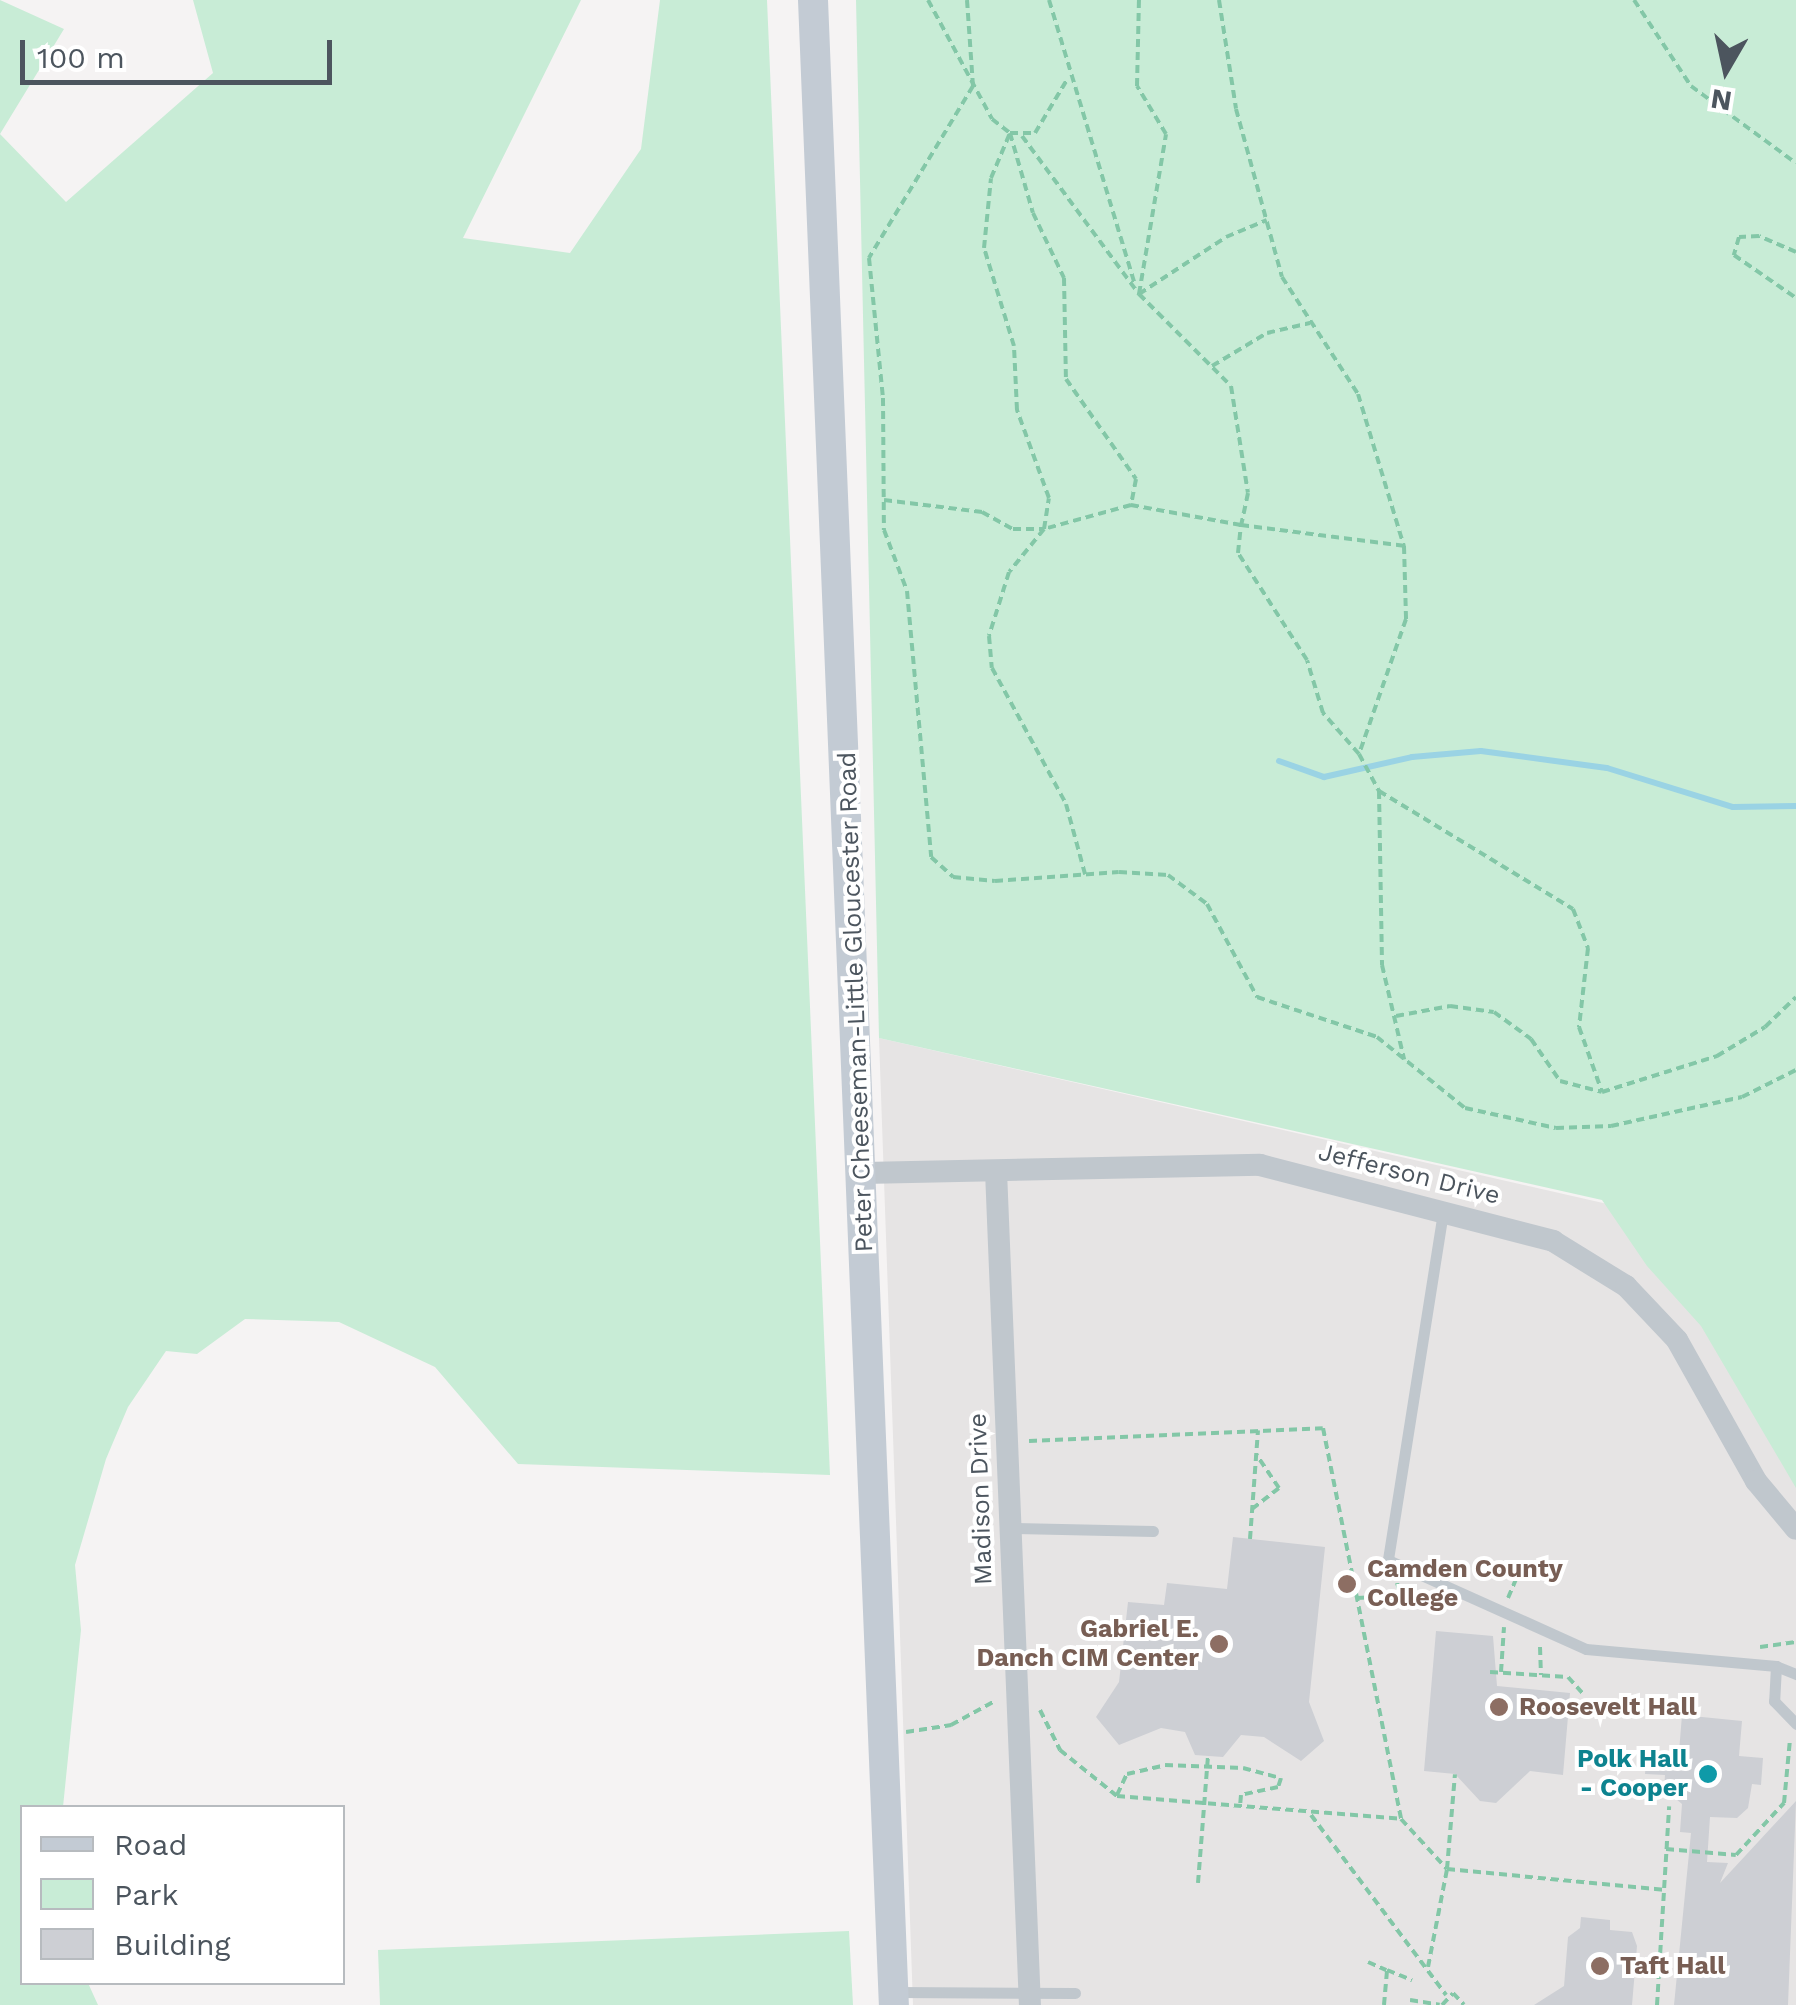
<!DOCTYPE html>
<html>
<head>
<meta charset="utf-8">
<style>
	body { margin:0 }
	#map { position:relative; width:1796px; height:2005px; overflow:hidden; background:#f5f3f3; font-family:"Work Sans",sans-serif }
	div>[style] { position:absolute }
	.education>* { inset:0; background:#e6e4e4 }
	.green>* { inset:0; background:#c8ecd6 }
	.stream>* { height:6px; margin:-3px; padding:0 3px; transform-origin:3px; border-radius:3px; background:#9ad3e4 }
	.building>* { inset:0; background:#cdcfd4 }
	.path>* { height:4px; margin-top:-2px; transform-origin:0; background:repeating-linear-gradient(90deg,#83c7a7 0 8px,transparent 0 13px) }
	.lane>* { height:11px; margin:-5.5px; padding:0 5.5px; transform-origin:5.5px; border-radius:5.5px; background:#c0c7cd }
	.street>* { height:22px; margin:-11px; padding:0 11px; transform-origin:11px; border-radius:11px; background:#c0c7cd }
	.secondary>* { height:30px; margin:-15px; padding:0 15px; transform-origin:15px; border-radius:15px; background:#c3cbd4 }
	.dots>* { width:28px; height:28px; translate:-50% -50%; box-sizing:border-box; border:5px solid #fff; border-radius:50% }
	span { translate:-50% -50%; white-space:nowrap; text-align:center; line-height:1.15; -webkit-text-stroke:8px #fff; paint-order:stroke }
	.street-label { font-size:25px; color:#4c555e }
	.education-label { font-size:25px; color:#785e54; font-weight:700 }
	.left { translate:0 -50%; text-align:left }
	.right { translate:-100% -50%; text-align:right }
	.culture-label { font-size:25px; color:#0d838f; font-weight:700 }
	.legend { position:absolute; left:20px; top:1805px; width:325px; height:180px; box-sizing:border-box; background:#fff; border:2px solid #b7bbbf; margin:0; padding:12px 18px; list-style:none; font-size:30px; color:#4c555e }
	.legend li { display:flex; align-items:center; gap:20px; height:50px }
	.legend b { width:50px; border:2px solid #b7bbbf }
	.north { position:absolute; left:1676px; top:20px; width:100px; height:100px; -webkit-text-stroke:8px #fff; paint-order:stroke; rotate:189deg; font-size:28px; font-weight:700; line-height:40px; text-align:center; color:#4c555e }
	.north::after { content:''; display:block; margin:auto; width:35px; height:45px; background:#4c555e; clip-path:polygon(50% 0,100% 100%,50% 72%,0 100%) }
	.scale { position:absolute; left:20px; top:40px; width:312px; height:45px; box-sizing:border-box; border:5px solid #4c555e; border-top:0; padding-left:12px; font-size:30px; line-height:35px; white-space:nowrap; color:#4c555e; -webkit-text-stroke:8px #fff; paint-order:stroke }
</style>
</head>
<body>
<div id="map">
	<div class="education">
		<i style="clip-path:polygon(879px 1038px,1796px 1247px,1796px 2005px,913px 2005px)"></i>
	</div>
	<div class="green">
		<i style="clip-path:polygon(0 0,64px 29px,0 134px,66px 202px,213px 73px,193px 0,581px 0,463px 238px,570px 253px,641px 149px,660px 0,767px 0,830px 1475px,518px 1464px,435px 1367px,339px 1322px,245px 1319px,197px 1354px,166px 1351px,128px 1407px,106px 1459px,75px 1565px,81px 1630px,63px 1807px,22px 1808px,22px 1982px,88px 1983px,98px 2005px,0 2005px)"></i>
		<i style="clip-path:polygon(856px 0,1796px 0,1796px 1488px,1701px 1326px,1647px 1266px,1602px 1200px,879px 1038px)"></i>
		<i style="clip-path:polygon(849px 1931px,853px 2005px,380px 2005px,378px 1950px)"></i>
	</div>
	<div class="stream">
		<i style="left:1279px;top:761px;width:48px;rotate:19.6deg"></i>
		<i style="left:1324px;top:777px;width:90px;rotate:-12.8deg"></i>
		<i style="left:1412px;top:757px;width:69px;rotate:-5deg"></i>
		<i style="left:1481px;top:751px;width:127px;rotate:7.7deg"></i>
		<i style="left:1607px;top:768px;width:132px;rotate:17.2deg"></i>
		<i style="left:1733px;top:807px;width:63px;rotate:-0.9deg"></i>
	</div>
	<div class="building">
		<i style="clip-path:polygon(1233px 1537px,1325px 1547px,1309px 1702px,1324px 1741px,1301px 1761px,1264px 1737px,1241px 1735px,1223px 1757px,1195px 1755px,1185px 1732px,1161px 1728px,1119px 1745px,1096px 1717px,1119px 1682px,1128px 1602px,1164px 1605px,1167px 1583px,1227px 1589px)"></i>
		<i style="clip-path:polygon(1436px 1631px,1493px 1636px,1497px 1686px,1570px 1693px,1563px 1775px,1530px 1771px,1496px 1803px,1480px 1801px,1455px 1774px,1424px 1771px)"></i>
		<i style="clip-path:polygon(1682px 1715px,1742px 1721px,1739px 1756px,1763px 1758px,1761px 1785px,1752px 1784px,1748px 1808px,1737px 1818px,1710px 1817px,1707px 1862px,1728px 1863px,1720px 1883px,1796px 1801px,1788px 2005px,1674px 2005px,1691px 1833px,1680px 1832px,1682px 1804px,1664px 1789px,1665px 1775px,1645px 1774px,1647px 1750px,1679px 1752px)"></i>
		<i style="clip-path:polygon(1581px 1917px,1610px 1920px,1610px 1930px,1632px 1932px,1637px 1946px,1632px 2005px,1534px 2005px,1564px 1986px,1568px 1937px,1580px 1928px)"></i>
	</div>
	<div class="path">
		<i style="left:928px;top:0;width:135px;rotate:61.7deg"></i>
		<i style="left:992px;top:119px;width:23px;rotate:38deg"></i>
		<i style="left:1010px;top:133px;width:83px;rotate:74deg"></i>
		<i style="left:1033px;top:213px;width:72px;rotate:64.5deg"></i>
		<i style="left:1064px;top:278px;width:101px;rotate:88.9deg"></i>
		<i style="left:1066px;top:379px;width:122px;rotate:55deg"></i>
		<i style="left:1136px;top:479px;width:26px;rotate:101deg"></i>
		<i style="left:967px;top:0;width:86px;rotate:86deg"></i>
		<i style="left:973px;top:86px;width:201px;rotate:121.2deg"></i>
		<i style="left:869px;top:258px;width:141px;rotate:84.3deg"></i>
		<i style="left:883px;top:398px;width:132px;rotate:89.6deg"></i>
		<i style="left:884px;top:530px;width:65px;rotate:69.3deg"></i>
		<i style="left:907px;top:591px;width:267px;rotate:84.8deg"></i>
		<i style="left:931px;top:857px;width:30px;rotate:42deg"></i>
		<i style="left:953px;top:877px;width:42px;rotate:5.4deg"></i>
		<i style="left:995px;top:881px;width:124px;rotate:-4.2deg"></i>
		<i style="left:1119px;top:872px;width:49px;rotate:3.5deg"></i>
		<i style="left:1168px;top:875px;width:49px;rotate:36.6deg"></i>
		<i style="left:1207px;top:904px;width:106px;rotate:61.7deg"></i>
		<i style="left:1257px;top:997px;width:126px;rotate:18.4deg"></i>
		<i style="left:1377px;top:1037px;width:113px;rotate:38.9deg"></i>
		<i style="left:1465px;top:1108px;width:93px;rotate:12.4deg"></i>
		<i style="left:1556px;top:1128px;width:55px;rotate:-2.1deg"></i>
		<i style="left:1611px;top:1126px;width:134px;rotate:-12.5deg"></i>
		<i style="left:1742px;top:1097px;width:60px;rotate:-26.6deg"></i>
		<i style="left:1049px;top:0;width:298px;rotate:73.2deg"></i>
		<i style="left:1219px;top:0;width:110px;rotate:81.1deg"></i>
		<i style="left:1236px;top:109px;width:174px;rotate:74.7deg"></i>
		<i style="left:1282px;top:277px;width:140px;rotate:57deg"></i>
		<i style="left:1358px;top:394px;width:159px;rotate:73.2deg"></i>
		<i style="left:1404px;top:546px;width:73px;rotate:88.4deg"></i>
		<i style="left:1406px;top:619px;width:143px;rotate:109.2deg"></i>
		<i style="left:1359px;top:754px;width:42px;rotate:61.6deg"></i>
		<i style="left:1379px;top:791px;width:227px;rotate:31.3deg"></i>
		<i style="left:1573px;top:909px;width:42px;rotate:69deg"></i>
		<i style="left:1588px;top:948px;width:80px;rotate:96.5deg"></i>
		<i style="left:1579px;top:1027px;width:69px;rotate:70.5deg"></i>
		<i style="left:1602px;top:1092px;width:121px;rotate:-17.4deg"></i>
		<i style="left:1717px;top:1056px;width:56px;rotate:-31.1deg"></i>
		<i style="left:1765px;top:1027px;width:43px;rotate:-44.1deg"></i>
		<i style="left:1634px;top:0;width:103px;rotate:56.5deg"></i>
		<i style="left:1691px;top:86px;width:130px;rotate:36.3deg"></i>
		<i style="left:1022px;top:136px;width:197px;rotate:53.5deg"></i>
		<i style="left:1139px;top:294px;width:130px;rotate:45deg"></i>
		<i style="left:1231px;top:386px;width:108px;rotate:81deg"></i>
		<i style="left:1248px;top:493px;width:33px;rotate:102deg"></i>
		<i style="left:1241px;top:525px;width:112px;rotate:-169.7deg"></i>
		<i style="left:1131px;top:505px;width:90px;rotate:164.6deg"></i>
		<i style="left:1044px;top:529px;width:55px;rotate:129.1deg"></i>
		<i style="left:1009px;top:572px;width:67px;rotate:107.4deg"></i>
		<i style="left:989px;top:636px;width:32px;rotate:85deg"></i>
		<i style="left:992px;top:668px;width:155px;rotate:61.4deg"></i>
		<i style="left:1066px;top:804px;width:73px;rotate:74.8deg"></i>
		<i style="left:1796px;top:252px;width:40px;rotate:-156.6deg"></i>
		<i style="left:1759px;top:236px;width:20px;rotate:177deg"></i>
		<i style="left:1739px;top:237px;width:19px;rotate:106deg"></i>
		<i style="left:1734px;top:255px;width:75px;rotate:34.7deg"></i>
		<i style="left:1139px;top:294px;width:162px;rotate:-80.4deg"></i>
		<i style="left:1166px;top:134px;width:56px;rotate:-121.1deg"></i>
		<i style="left:1137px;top:86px;width:86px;rotate:-88.7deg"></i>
		<i style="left:1139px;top:294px;width:104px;rotate:-33.2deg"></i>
		<i style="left:1226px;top:237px;width:44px;rotate:-22.5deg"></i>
		<i style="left:1212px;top:366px;width:64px;rotate:-31deg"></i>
		<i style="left:1267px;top:333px;width:44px;rotate:-13.1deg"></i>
		<i style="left:884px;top:500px;width:99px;rotate:7deg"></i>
		<i style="left:982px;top:512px;width:35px;rotate:29deg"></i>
		<i style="left:1013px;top:529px;width:31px"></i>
		<i style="left:1044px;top:529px;width:31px;rotate:-81deg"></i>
		<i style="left:1049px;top:498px;width:94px;rotate:-110deg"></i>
		<i style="left:1017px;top:410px;width:64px;rotate:-92.7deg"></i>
		<i style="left:1014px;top:346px;width:102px;rotate:-107deg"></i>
		<i style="left:984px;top:248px;width:70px;rotate:-84.3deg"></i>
		<i style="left:991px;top:178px;width:49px;rotate:-67.1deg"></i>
		<i style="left:1010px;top:133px;width:25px"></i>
		<i style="left:1035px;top:133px;width:64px;rotate:-59deg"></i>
		<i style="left:1359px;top:754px;width:55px;rotate:-131.3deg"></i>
		<i style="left:1323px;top:713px;width:55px;rotate:-106.8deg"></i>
		<i style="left:1307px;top:660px;width:127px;rotate:-122.8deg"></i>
		<i style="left:1238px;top:553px;width:28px;rotate:-84deg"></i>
		<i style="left:1241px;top:525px;width:164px;rotate:7.3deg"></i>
		<i style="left:1379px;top:791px;width:174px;rotate:89deg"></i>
		<i style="left:1382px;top:965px;width:97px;rotate:76.8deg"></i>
		<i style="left:1396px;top:1016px;width:55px;rotate:-10.5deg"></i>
		<i style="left:1450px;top:1006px;width:44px;rotate:7.8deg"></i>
		<i style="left:1494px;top:1012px;width:46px;rotate:36.1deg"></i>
		<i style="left:1531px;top:1039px;width:51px;rotate:55.4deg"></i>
		<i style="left:1560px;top:1081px;width:43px;rotate:14.7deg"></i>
		<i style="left:1029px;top:1441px;width:294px;rotate:-2.5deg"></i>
		<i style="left:1323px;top:1428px;width:399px;rotate:78.7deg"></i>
		<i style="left:1401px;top:1819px;width:68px;rotate:47.4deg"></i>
		<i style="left:1447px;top:1869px;width:220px;rotate:5.5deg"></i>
		<i style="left:1252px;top:1509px;width:34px;rotate:-38deg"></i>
		<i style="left:1279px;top:1488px;width:41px;rotate:-124.1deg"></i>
		<i style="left:1250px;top:1539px;width:109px;rotate:-85.8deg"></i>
		<i style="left:1397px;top:1583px;width:14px;rotate:73deg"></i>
		<i style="left:1401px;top:1596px;width:16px;rotate:-14deg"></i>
		<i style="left:1356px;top:1598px;width:45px;rotate:-2.5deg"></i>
		<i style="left:1508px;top:1598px;width:34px;rotate:-67deg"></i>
		<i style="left:1540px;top:1647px;width:28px;rotate:88deg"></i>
		<i style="left:1760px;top:1647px;width:36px;rotate:-8deg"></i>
		<i style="left:1490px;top:1672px;width:78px;rotate:3.7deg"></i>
		<i style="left:1568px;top:1677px;width:24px;rotate:48deg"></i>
		<i style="left:1501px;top:1672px;width:45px;rotate:-86.2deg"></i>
		<i style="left:1040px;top:1710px;width:45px;rotate:63.4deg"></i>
		<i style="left:1060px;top:1750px;width:73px;rotate:38.9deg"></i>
		<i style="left:1117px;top:1796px;width:285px;rotate:4.6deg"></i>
		<i style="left:906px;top:1732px;width:46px;rotate:-8.8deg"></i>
		<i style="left:951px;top:1725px;width:50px;rotate:-28.6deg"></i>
		<i style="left:1117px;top:1795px;width:23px;rotate:-65deg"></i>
		<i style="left:1127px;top:1774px;width:39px;rotate:-13deg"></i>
		<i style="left:1165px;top:1765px;width:78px;rotate:2.2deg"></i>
		<i style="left:1243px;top:1768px;width:39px;rotate:15deg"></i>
		<i style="left:1281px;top:1778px;width:9px;rotate:108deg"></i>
		<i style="left:1278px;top:1787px;width:38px;rotate:168deg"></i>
		<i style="left:1241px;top:1795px;width:11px;rotate:95deg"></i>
		<i style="left:1311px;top:1815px;width:225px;rotate:53.1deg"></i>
		<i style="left:1666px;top:1849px;width:70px;rotate:4.9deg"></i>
		<i style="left:1736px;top:1855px;width:71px;rotate:-47.3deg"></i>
		<i style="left:1784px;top:1803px;width:63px;rotate:-84.6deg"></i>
		<i style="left:1198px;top:1883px;width:127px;rotate:-85.5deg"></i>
		<i style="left:1368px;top:1962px;width:20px;rotate:24deg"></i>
		<i style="left:1428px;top:1967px;width:100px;rotate:-79deg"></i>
		<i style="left:1447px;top:1869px;width:95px;rotate:-85.2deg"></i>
		<i style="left:1410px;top:2000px;width:30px;rotate:9deg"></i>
		<i style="left:1384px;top:2005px;width:35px;rotate:-85deg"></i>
		<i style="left:1387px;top:1970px;width:27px;rotate:22deg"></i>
		<i style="left:1442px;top:2005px;width:16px;rotate:-47deg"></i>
		<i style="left:1453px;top:1993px;width:16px;rotate:47deg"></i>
		<i style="left:1657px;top:2005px;width:199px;rotate:-86.5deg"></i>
	</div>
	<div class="lane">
		<i style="left:1443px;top:1212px;width:352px;rotate:99deg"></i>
		<i style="left:1388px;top:1560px;width:217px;rotate:24.2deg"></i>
		<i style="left:1586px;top:1649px;width:191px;rotate:5.1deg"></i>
		<i style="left:1776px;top:1666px;width:22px;rotate:22deg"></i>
		<i style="left:1010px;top:1528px;width:143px;rotate:1.2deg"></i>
		<i style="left:1776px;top:1666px;width:35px;rotate:93deg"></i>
		<i style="left:1774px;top:1701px;width:32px;rotate:46deg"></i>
		<i style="left:895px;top:1992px;width:180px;rotate:0.3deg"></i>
	</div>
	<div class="street">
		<i style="left:996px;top:1171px;width:835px;rotate:87.67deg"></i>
		<i style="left:864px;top:1173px;width:396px;rotate:-1.2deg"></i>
		<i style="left:1260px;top:1165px;width:303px;rotate:14.5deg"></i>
		<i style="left:1553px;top:1241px;width:86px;rotate:31.7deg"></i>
		<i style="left:1626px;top:1286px;width:74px;rotate:46.6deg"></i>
		<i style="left:1677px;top:1340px;width:162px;rotate:60.7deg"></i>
		<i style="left:1756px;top:1481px;width:62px;rotate:50.2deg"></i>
	</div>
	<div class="secondary">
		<i style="left:813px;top:0;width:2007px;rotate:87.69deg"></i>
	</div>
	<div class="dots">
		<i style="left:1347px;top:1584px;background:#8d6e63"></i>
		<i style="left:1219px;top:1644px;background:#8d6e63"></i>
		<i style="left:1499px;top:1707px;background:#8d6e63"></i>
		<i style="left:1708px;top:1774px;background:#0f9aa8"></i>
		<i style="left:1600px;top:1966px;background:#8d6e63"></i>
	</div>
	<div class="street-label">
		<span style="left:856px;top:1002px;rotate:-92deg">Peter Cheeseman-Little Gloucester Road</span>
		<span style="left:1409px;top:1174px;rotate:14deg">Jefferson Drive</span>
		<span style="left:981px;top:1499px;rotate:-92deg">Madison Drive</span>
	</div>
	<div class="education-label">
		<span class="left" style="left:1367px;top:1584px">Camden County<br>College</span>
		<span class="right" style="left:1199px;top:1644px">Gabriel E.<br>Danch CIM Center</span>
		<span class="left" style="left:1519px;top:1707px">Roosevelt Hall</span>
		<span class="left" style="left:1620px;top:1966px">Taft Hall</span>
	</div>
	<div class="culture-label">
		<span class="right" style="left:1688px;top:1774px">Polk Hall<br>- Cooper</span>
	</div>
	<ul class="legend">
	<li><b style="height:12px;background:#c3cbd4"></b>Road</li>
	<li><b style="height:28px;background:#c8ecd6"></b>Park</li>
	<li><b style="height:28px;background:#cdcfd4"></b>Building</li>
	</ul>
	<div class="north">N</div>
	<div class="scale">100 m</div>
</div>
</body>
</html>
